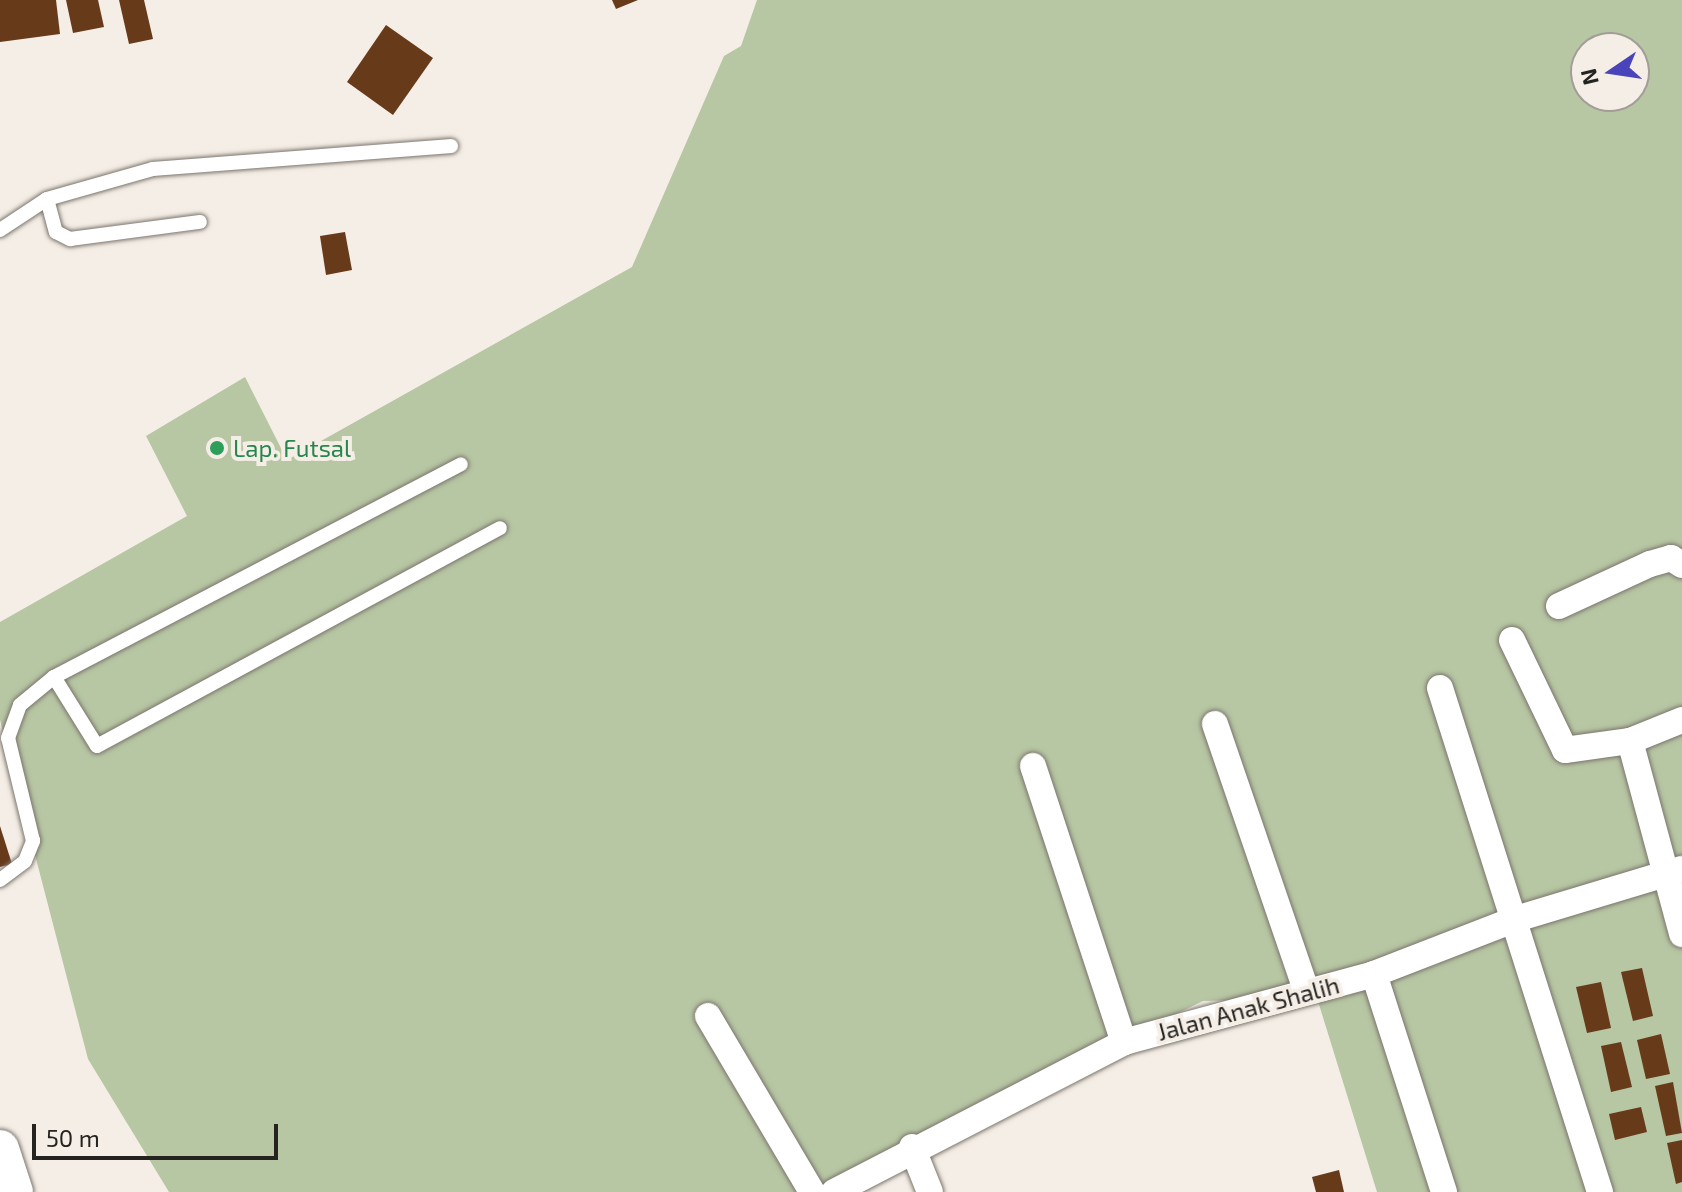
<!DOCTYPE html>
<html>
<head>
<meta charset="utf-8">
<style>
	body { margin:0 }
	#map { position:relative; width:1682px; height:1192px; overflow:hidden; background:#f5eee6; font-family:"Exo 2",sans-serif }
	div>[style] { position:absolute }
	.green>* { inset:0; background:#b7c6a3 }
	.building>* { inset:0; background:#673a1a }
	.roads { filter:drop-shadow(0 0 2px #7b756e) drop-shadow(0 0 2px #7b756e) }
	.lane>* { height:14px; margin:-7px; padding:0 7px; transform-origin:7px; border-radius:7px; background:#fff }
	.street>* { height:26px; margin:-13px; padding:0 13px; transform-origin:13px; border-radius:13px; background:#fff }
	.secondary>* { height:38px; margin:-19px; padding:0 19px; transform-origin:19px; border-radius:19px; background:#fff }
	.dots>* { width:22px; height:22px; translate:-50% -50%; box-sizing:border-box; border:4px solid #f5eee6; border-radius:50% }
	span { translate:-50% -50%; white-space:nowrap; text-align:center; line-height:1.15; -webkit-text-stroke:8px #f5eee6; paint-order:stroke }
	.leisure-label { font-size:24px; color:#27864d }
	.left { translate:0 -50%; text-align:left }
	.street-label { font-size:24px; color:#252320 }
	.north { position:absolute; left:1570px; top:32px; width:80px; height:80px; box-sizing:border-box; background:#f5eee6; border:2px solid #a29d97; border-radius:50%; rotate:257deg; font-size:22px; font-weight:700; line-height:32px; text-align:center; color:#252320 }
	.north::after { content:''; display:block; margin:auto; width:28px; height:36px; background:#4a44ba; clip-path:polygon(50% 0,100% 100%,50% 72%,0 100%) }
	.scale { position:absolute; left:32px; top:1124px; width:246px; height:36px; box-sizing:border-box; border:4px solid #252320; border-top:0; padding-left:10px; font-size:24px; line-height:28px; white-space:nowrap; color:#252320; -webkit-text-stroke:6px #f5eee6; paint-order:stroke }
</style>
</head>
<body>
<div id="map">
	<div class="green">
		<i style="clip-path:polygon(evenodd,757px 0,1682px 0,1682px 1192px,1377px 1192px,1317px 998px,1203px 1001px,807px 1192px,169px 1192px,88px 1059px,0 720px,0 622px,187px 516px,146px 436px,245px 377px,287px 460px,632px 267px,724px 56px,741px 46px,757px 0,1586px 48px,1634px 48px,1634px 96px,1586px 96px,1586px 48px)"></i>
	</div>
	<div class="building">
		<i style="clip-path:polygon(0 0,56px 0,60px 34px,0 42px)"></i>
		<i style="clip-path:polygon(66px 0,98px 0,104px 27px,73px 33px)"></i>
		<i style="clip-path:polygon(119px 0,144px 0,153px 39px,129px 44px)"></i>
		<i style="clip-path:polygon(612px 0,638px 0,616px 9px)"></i>
		<i style="clip-path:polygon(386px 25px,433px 58px,393px 115px,347px 82px)"></i>
		<i style="clip-path:polygon(345px 232px,352px 270px,326px 275px,320px 236px)"></i>
		<i style="clip-path:polygon(0 826px,12px 864px,0 867px)"></i>
		<i style="clip-path:polygon(1642px 968px,1653px 1016px,1633px 1021px,1621px 972px)"></i>
		<i style="clip-path:polygon(1601px 982px,1611px 1028px,1587px 1033px,1576px 987px)"></i>
		<i style="clip-path:polygon(1661px 1034px,1670px 1074px,1646px 1079px,1637px 1040px)"></i>
		<i style="clip-path:polygon(1621px 1042px,1632px 1087px,1611px 1092px,1601px 1046px)"></i>
		<i style="clip-path:polygon(1673px 1082px,1682px 1133px,1666px 1136px,1655px 1086px)"></i>
		<i style="clip-path:polygon(1641px 1107px,1647px 1132px,1615px 1140px,1609px 1114px)"></i>
		<i style="clip-path:polygon(1682px 1140px,1682px 1182px,1676px 1184px,1667px 1143px)"></i>
		<i style="clip-path:polygon(1339px 1170px,1344px 1192px,1316px 1192px,1312px 1177px)"></i>
	</div>
	<div class="roads">
		<div class="lane">
			<i style="left:47px;top:199px;width:34px;rotate:75deg"></i>
			<i style="left:56px;top:232px;width:16px;rotate:27deg"></i>
			<i style="left:70px;top:239px;width:131px;rotate:-7.5deg"></i>
			<i style="left:0;top:230px;width:56px;rotate:-33.4deg"></i>
			<i style="left:47px;top:199px;width:110px;rotate:-15.8deg"></i>
			<i style="left:153px;top:169px;width:299px;rotate:-4.4deg"></i>
			<i style="left:54px;top:677px;width:81px;rotate:58.1deg"></i>
			<i style="left:97px;top:746px;width:458px;rotate:-28.4deg"></i>
			<i style="left:0;top:880px;width:31px;rotate:-37deg"></i>
			<i style="left:25px;top:861px;width:22px;rotate:-68deg"></i>
			<i style="left:33px;top:841px;width:106px;rotate:-103.6deg"></i>
			<i style="left:8px;top:738px;width:35px;rotate:-70deg"></i>
			<i style="left:20px;top:705px;width:44px;rotate:-39.5deg"></i>
			<i style="left:54px;top:677px;width:459px;rotate:-27.6deg"></i>
		</div>
		<div class="street">
			<i style="left:1559px;top:606px;width:100px;rotate:-24.8deg"></i>
			<i style="left:1650px;top:564px;width:22px;rotate:-16deg"></i>
			<i style="left:1671px;top:558px;width:13px;rotate:32deg"></i>
			<i style="left:1512px;top:640px;width:122px;rotate:64.3deg"></i>
			<i style="left:1565px;top:750px;width:66px;rotate:-7.9deg"></i>
			<i style="left:1630px;top:741px;width:56px;rotate:-22deg"></i>
			<i style="left:1440px;top:688px;width:529px;rotate:72.39deg"></i>
			<i style="left:1215px;top:724px;width:283px;rotate:71.1deg"></i>
			<i style="left:1630px;top:741px;width:200px;rotate:74.9deg"></i>
			<i style="left:1033px;top:766px;width:291px;rotate:71.8deg"></i>
			<i style="left:1374px;top:974px;width:229px;rotate:72.2deg"></i>
			<i style="left:708px;top:1016px;width:204px;rotate:59.4deg"></i>
			<i style="left:912px;top:1147px;width:48px;rotate:68.2deg"></i>
			<i style="left:834px;top:1192px;width:326px;rotate:-27.3deg"></i>
			<i style="left:1124px;top:1042px;width:259px;rotate:-15.2deg"></i>
			<i style="left:1374px;top:974px;width:152px;rotate:-21.2deg"></i>
			<i style="left:1516px;top:919px;width:173px;rotate:-16.8deg"></i>
		</div>
		<div class="secondary">
			<i style="left:0;top:1149px;width:45px;rotate:72deg"></i>
		</div>
	</div>
	<div class="dots">
		<i style="left:217px;top:448px;background:#2e9e5b"></i>
	</div>
	<div class="leisure-label">
		<span class="left" style="left:233px;top:448px">Lap. Futsal</span>
	</div>
	<div class="street-label">
		<span style="left:1248px;top:1008px;rotate:-15deg">Jalan Anak Shalih</span>
	</div>
	<div class="north">N</div>
	<div class="scale">50 m</div>
</div>
</body>
</html>
